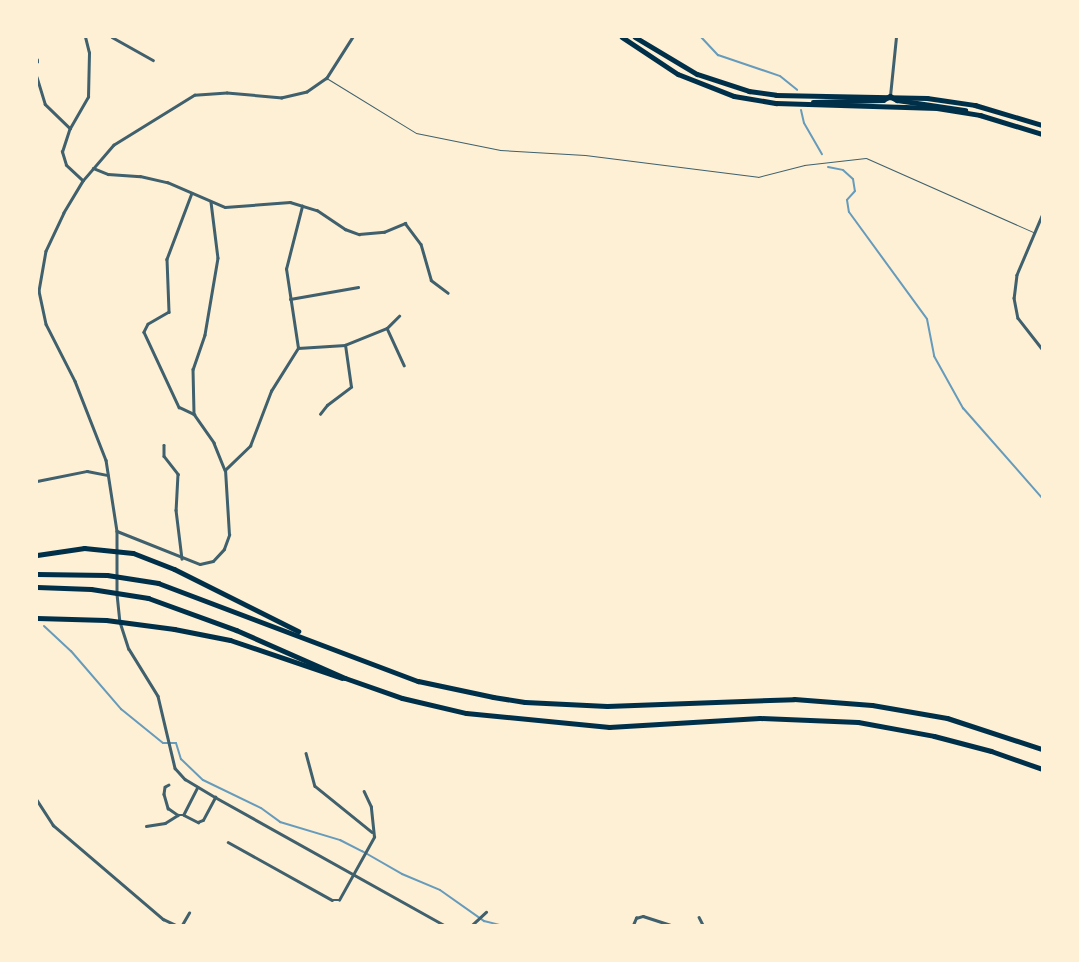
<!DOCTYPE html>
<html>
<head>
<meta charset="utf-8">
<style>
	body { margin:0 }
	#map { position:relative; width:1079px; height:962px; overflow:hidden; background:#fdf0d5; font-family:Ubuntu,sans-serif }
	div>[style] { position:absolute }
	.stream>* { height:2px; margin:-1px; padding:0 1px; transform-origin:1px; border-radius:1px; background:#669bbc }
	.service>* { height:1px; margin:-0.5px; padding:0 0.5px; transform-origin:0.5px; border-radius:0.5px; background:#3f606c }
	.minor>* { height:2.5px; margin:-1.25px; padding:0 1.25px; transform-origin:1.25px; border-radius:1.25px; background:#3f606c }
	.tertiary>* { height:2.5px; margin:-1.25px; padding:0 1.25px; transform-origin:1.25px; border-radius:1.25px; background:#3f606c }
	.trunk>* { height:4.5px; margin:-2.25px; padding:0 2.25px; transform-origin:2.25px; border-radius:2.25px; background:#003049 }
	.motorway>* { height:5px; margin:-2.5px; padding:0 2.5px; transform-origin:2.5px; border-radius:2.5px; background:#003049 }
	span { translate:-50% -50%; white-space:nowrap; text-align:center; line-height:1.15; -webkit-text-stroke:6px #fdf0d5; paint-order:stroke }
	.frame { position:absolute; inset:0; border:38px solid #fdf0d5; pointer-events:none }
</style>
</head>
<body>
<div id="map">
	<div class="stream">
		<i style="left:701px;top:37px;width:25px;rotate:47deg"></i>
		<i style="left:718px;top:55px;width:65px;rotate:18.7deg"></i>
		<i style="left:780px;top:76px;width:22px;rotate:39deg"></i>
		<i style="left:801px;top:110px;width:13px;rotate:77deg"></i>
		<i style="left:804px;top:123px;width:36px;rotate:60deg"></i>
		<i style="left:828px;top:167px;width:15px;rotate:11deg"></i>
		<i style="left:843px;top:170px;width:13px;rotate:42deg"></i>
		<i style="left:853px;top:179px;width:12px;rotate:81deg"></i>
		<i style="left:855px;top:191px;width:12px;rotate:132deg"></i>
		<i style="left:847px;top:200px;width:12px;rotate:81deg"></i>
		<i style="left:849px;top:212px;width:132px;rotate:53.9deg"></i>
		<i style="left:927px;top:319px;width:38px;rotate:79deg"></i>
		<i style="left:934px;top:356px;width:60px;rotate:60.9deg"></i>
		<i style="left:963px;top:408px;width:120px;rotate:48.7deg"></i>
		<i style="left:44px;top:626px;width:37px;rotate:43deg"></i>
		<i style="left:71px;top:651px;width:77px;rotate:49.2deg"></i>
		<i style="left:121px;top:709px;width:54px;rotate:39deg"></i>
		<i style="left:163px;top:743px;width:13px"></i>
		<i style="left:176px;top:743px;width:17px;rotate:73deg"></i>
		<i style="left:181px;top:759px;width:30px;rotate:44deg"></i>
		<i style="left:203px;top:780px;width:64px;rotate:25.8deg"></i>
		<i style="left:261px;top:808px;width:24px;rotate:36deg"></i>
		<i style="left:280px;top:822px;width:63px;rotate:16.7deg"></i>
		<i style="left:340px;top:840px;width:25px;rotate:27deg"></i>
		<i style="left:362px;top:851px;width:46px;rotate:29.9deg"></i>
		<i style="left:402px;top:874px;width:41px;rotate:22.8deg"></i>
		<i style="left:440px;top:890px;width:54px;rotate:35.2deg"></i>
		<i style="left:484px;top:921px;width:16px;rotate:14deg"></i>
	</div>
	<div class="service">
		<i style="left:328px;top:79px;width:103px;rotate:31.5deg"></i>
		<i style="left:416px;top:133px;width:86px;rotate:11.4deg"></i>
		<i style="left:500px;top:150px;width:85px;rotate:3.4deg"></i>
		<i style="left:585px;top:155px;width:174px;rotate:7.2deg"></i>
		<i style="left:758px;top:177px;width:48px;rotate:-14.6deg"></i>
		<i style="left:804px;top:165px;width:62px;rotate:-6.4deg"></i>
		<i style="left:866px;top:158px;width:183px;rotate:23.9deg"></i>
	</div>
	<div class="minor">
		<i style="left:112px;top:37px;width:47px;rotate:29.3deg"></i>
		<i style="left:37px;top:62px;width:2px;rotate:-90deg"></i>
		<i style="left:37px;top:77px;width:28px;rotate:73deg"></i>
		<i style="left:45px;top:104px;width:35px;rotate:44deg"></i>
		<i style="left:890px;top:96px;width:59px;rotate:-84.2deg"></i>
		<i style="left:93px;top:168px;width:16px;rotate:22deg"></i>
		<i style="left:108px;top:174px;width:32px;rotate:4deg"></i>
		<i style="left:140px;top:176px;width:28px;rotate:13deg"></i>
		<i style="left:167px;top:182px;width:63px;rotate:23.3deg"></i>
		<i style="left:225px;top:207px;width:65px;rotate:-4.4deg"></i>
		<i style="left:290px;top:202px;width:28px;rotate:17deg"></i>
		<i style="left:317px;top:210px;width:34px;rotate:34deg"></i>
		<i style="left:345px;top:229px;width:15px;rotate:20deg"></i>
		<i style="left:359px;top:234px;width:25px;rotate:-5deg"></i>
		<i style="left:384px;top:232px;width:23px;rotate:-23deg"></i>
		<i style="left:405px;top:223px;width:26px;rotate:53deg"></i>
		<i style="left:421px;top:244px;width:37px;rotate:74deg"></i>
		<i style="left:431px;top:280px;width:21px;rotate:37deg"></i>
		<i style="left:83px;top:181px;width:23px;rotate:-137deg"></i>
		<i style="left:66px;top:165px;width:14px;rotate:-107deg"></i>
		<i style="left:62px;top:152px;width:25px;rotate:-72deg"></i>
		<i style="left:70px;top:128px;width:36px;rotate:-60deg"></i>
		<i style="left:88px;top:97px;width:44px;rotate:-88.7deg"></i>
		<i style="left:89px;top:53px;width:16px;rotate:-104deg"></i>
		<i style="left:192px;top:193px;width:71px;rotate:110.7deg"></i>
		<i style="left:167px;top:259px;width:53px;rotate:87.8deg"></i>
		<i style="left:169px;top:312px;width:24px;rotate:150deg"></i>
		<i style="left:148px;top:324px;width:9px;rotate:117deg"></i>
		<i style="left:144px;top:332px;width:83px;rotate:65deg"></i>
		<i style="left:179px;top:407px;width:17px;rotate:25deg"></i>
		<i style="left:211px;top:202px;width:56px;rotate:82.9deg"></i>
		<i style="left:218px;top:258px;width:78px;rotate:99.6deg"></i>
		<i style="left:205px;top:335px;width:36px;rotate:109deg"></i>
		<i style="left:193px;top:369px;width:45px;rotate:88.7deg"></i>
		<i style="left:194px;top:414px;width:35px;rotate:55deg"></i>
		<i style="left:214px;top:443px;width:29px;rotate:68deg"></i>
		<i style="left:290px;top:299px;width:69px;rotate:-10deg"></i>
		<i style="left:387px;top:328px;width:41px;rotate:65.3deg"></i>
		<i style="left:298px;top:348px;width:47px;rotate:-3.7deg"></i>
		<i style="left:345px;top:345px;width:45px;rotate:-22deg"></i>
		<i style="left:387px;top:328px;width:17px;rotate:-45deg"></i>
		<i style="left:320px;top:414px;width:11px;rotate:-52deg"></i>
		<i style="left:327px;top:405px;width:30px;rotate:-37deg"></i>
		<i style="left:351px;top:387px;width:42px;rotate:-98.1deg"></i>
		<i style="left:164px;top:445px;width:11px;rotate:90deg"></i>
		<i style="left:164px;top:456px;width:23px;rotate:52deg"></i>
		<i style="left:178px;top:474px;width:36px;rotate:93deg"></i>
		<i style="left:176px;top:510px;width:49px;rotate:83deg"></i>
		<i style="left:37px;top:481px;width:51px;rotate:-11.3deg"></i>
		<i style="left:87px;top:471px;width:21px;rotate:11deg"></i>
		<i style="left:117px;top:531px;width:89px;rotate:21.7deg"></i>
		<i style="left:200px;top:564px;width:13px;rotate:-13deg"></i>
		<i style="left:213px;top:561px;width:16px;rotate:-47deg"></i>
		<i style="left:224px;top:549px;width:15px;rotate:-70deg"></i>
		<i style="left:229px;top:535px;width:65px;rotate:-93.5deg"></i>
		<i style="left:225px;top:470px;width:35px;rotate:-44deg"></i>
		<i style="left:250px;top:446px;width:59px;rotate:-69.1deg"></i>
		<i style="left:271px;top:391px;width:51px;rotate:-57.9deg"></i>
		<i style="left:298px;top:348px;width:80px;rotate:-98.6deg"></i>
		<i style="left:286px;top:269px;width:65px;rotate:-75.7deg"></i>
		<i style="left:306px;top:753px;width:34px;rotate:75deg"></i>
		<i style="left:315px;top:786px;width:73px;rotate:38.9deg"></i>
		<i style="left:169px;top:785px;width:4px;rotate:153deg"></i>
		<i style="left:165px;top:787px;width:7px;rotate:98deg"></i>
		<i style="left:164px;top:794px;width:15px;rotate:74deg"></i>
		<i style="left:168px;top:808px;width:12px;rotate:35deg"></i>
		<i style="left:178px;top:815px;width:6px"></i>
		<i style="left:198px;top:787px;width:31px;rotate:117deg"></i>
		<i style="left:184px;top:815px;width:16px;rotate:27deg"></i>
		<i style="left:198px;top:822px;width:5px;rotate:-22deg"></i>
		<i style="left:203px;top:820px;width:26px;rotate:-62deg"></i>
		<i style="left:37px;top:800px;width:30px;rotate:57deg"></i>
		<i style="left:53px;top:825px;width:145px;rotate:40.5deg"></i>
		<i style="left:163px;top:919px;width:14px;rotate:25deg"></i>
		<i style="left:146px;top:826px;width:19px;rotate:-9deg"></i>
		<i style="left:165px;top:823px;width:15px;rotate:-32deg"></i>
		<i style="left:228px;top:842px;width:119px;rotate:29.1deg"></i>
		<i style="left:332px;top:900px;width:7px"></i>
		<i style="left:339px;top:900px;width:72px;rotate:-60.9deg"></i>
		<i style="left:374px;top:837px;width:30px;rotate:-96deg"></i>
		<i style="left:371px;top:807px;width:17px;rotate:-115deg"></i>
		<i style="left:699px;top:917px;width:9px;rotate:63deg"></i>
		<i style="left:182px;top:925px;width:14px;rotate:-60deg"></i>
		<i style="left:472px;top:925px;width:19px;rotate:-43deg"></i>
		<i style="left:633px;top:925px;width:8px;rotate:-67deg"></i>
		<i style="left:636px;top:918px;width:7px;rotate:-16deg"></i>
		<i style="left:643px;top:916px;width:28px;rotate:18deg"></i>
	</div>
	<div class="tertiary">
		<i style="left:353px;top:37px;width:49px;rotate:122.4deg"></i>
		<i style="left:327px;top:78px;width:24px;rotate:145deg"></i>
		<i style="left:307px;top:92px;width:26px;rotate:167deg"></i>
		<i style="left:282px;top:98px;width:55px;rotate:-174.8deg"></i>
		<i style="left:227px;top:93px;width:32px;rotate:176deg"></i>
		<i style="left:195px;top:95px;width:95px;rotate:148.3deg"></i>
		<i style="left:114px;top:145px;width:48px;rotate:130.7deg"></i>
		<i style="left:83px;top:181px;width:37px;rotate:121deg"></i>
		<i style="left:64px;top:213px;width:42px;rotate:115.3deg"></i>
		<i style="left:46px;top:251px;width:41px;rotate:99.9deg"></i>
		<i style="left:39px;top:291px;width:34px;rotate:78deg"></i>
		<i style="left:46px;top:324px;width:64px;rotate:63deg"></i>
		<i style="left:75px;top:381px;width:85px;rotate:68.6deg"></i>
		<i style="left:106px;top:460px;width:72px;rotate:81.2deg"></i>
		<i style="left:117px;top:531px;width:63px;rotate:90deg"></i>
		<i style="left:117px;top:594px;width:28px;rotate:84deg"></i>
		<i style="left:120px;top:622px;width:28px;rotate:72deg"></i>
		<i style="left:129px;top:649px;width:55px;rotate:58.3deg"></i>
		<i style="left:158px;top:696px;width:74px;rotate:76.7deg"></i>
		<i style="left:175px;top:768px;width:15px;rotate:48deg"></i>
		<i style="left:185px;top:779px;width:35px;rotate:31deg"></i>
		<i style="left:215px;top:797px;width:262px;rotate:29.2deg"></i>
		<i style="left:1042px;top:216px;width:64px;rotate:113deg"></i>
		<i style="left:1017px;top:275px;width:23px;rotate:97deg"></i>
		<i style="left:1014px;top:298px;width:20px;rotate:79deg"></i>
		<i style="left:1018px;top:318px;width:39px;rotate:52deg"></i>
	</div>
	<div class="trunk">
		<i style="left:622px;top:37px;width:67px;rotate:33.5deg"></i>
		<i style="left:678px;top:74px;width:60px;rotate:21.4deg"></i>
		<i style="left:734px;top:96px;width:43px;rotate:9.5deg"></i>
		<i style="left:776px;top:103px;width:161px;rotate:1.8deg"></i>
		<i style="left:937px;top:108px;width:44px;rotate:9.2deg"></i>
		<i style="left:980px;top:115px;width:65px;rotate:17deg"></i>
		<i style="left:635px;top:37px;width:72px;rotate:30.8deg"></i>
		<i style="left:697px;top:74px;width:55px;rotate:18.1deg"></i>
		<i style="left:749px;top:91px;width:27px;rotate:8deg"></i>
		<i style="left:776px;top:95px;width:151px;rotate:1.1deg"></i>
		<i style="left:927px;top:98px;width:49px;rotate:8.3deg"></i>
		<i style="left:975px;top:105px;width:70px;rotate:16.6deg"></i>
		<i style="left:890px;top:96px;width:8px;rotate:30deg"></i>
		<i style="left:897px;top:100px;width:69px;rotate:8.4deg"></i>
		<i style="left:813px;top:102px;width:70px;rotate:-1.6deg"></i>
		<i style="left:883px;top:100px;width:8px;rotate:-30deg"></i>
	</div>
	<div class="motorway">
		<i style="left:37px;top:555px;width:48px;rotate:-8.5deg"></i>
		<i style="left:84px;top:548px;width:49px;rotate:5.8deg"></i>
		<i style="left:133px;top:553px;width:44px;rotate:21.3deg"></i>
		<i style="left:174px;top:569px;width:139px;rotate:26.6deg"></i>
		<i style="left:37px;top:574px;width:70px;rotate:0.8deg"></i>
		<i style="left:107px;top:575px;width:52px;rotate:8.9deg"></i>
		<i style="left:158px;top:583px;width:278px;rotate:20.7deg"></i>
		<i style="left:418px;top:681px;width:77px;rotate:12deg"></i>
		<i style="left:493px;top:697px;width:32px;rotate:9deg"></i>
		<i style="left:525px;top:702px;width:82px;rotate:2.8deg"></i>
		<i style="left:607px;top:706px;width:187px;rotate:-2.1deg"></i>
		<i style="left:794px;top:699px;width:78px;rotate:4.4deg"></i>
		<i style="left:872px;top:705px;width:76px;rotate:9.8deg"></i>
		<i style="left:947px;top:718px;width:100px;rotate:18.1deg"></i>
		<i style="left:37px;top:587px;width:54px;rotate:2.1deg"></i>
		<i style="left:91px;top:589px;width:58px;rotate:9deg"></i>
		<i style="left:148px;top:598px;width:94px;rotate:20deg"></i>
		<i style="left:236px;top:630px;width:119px;rotate:23.8deg"></i>
		<i style="left:345px;top:678px;width:60px;rotate:19.3deg"></i>
		<i style="left:402px;top:698px;width:66px;rotate:13.2deg"></i>
		<i style="left:466px;top:713px;width:144px;rotate:5.6deg"></i>
		<i style="left:609px;top:727px;width:151px;rotate:-3.4deg"></i>
		<i style="left:760px;top:718px;width:98px;rotate:2.3deg"></i>
		<i style="left:858px;top:722px;width:77px;rotate:10.4deg"></i>
		<i style="left:934px;top:736px;width:59px;rotate:14.7deg"></i>
		<i style="left:991px;top:751px;width:54px;rotate:19.4deg"></i>
		<i style="left:37px;top:618px;width:69px;rotate:1.7deg"></i>
		<i style="left:106px;top:620px;width:69px;rotate:7.5deg"></i>
		<i style="left:174px;top:629px;width:57px;rotate:11.1deg"></i>
		<i style="left:230px;top:640px;width:118px;rotate:18.7deg"></i>
	</div>
	<div class="frame"></div>
</div>
</body>
</html>
